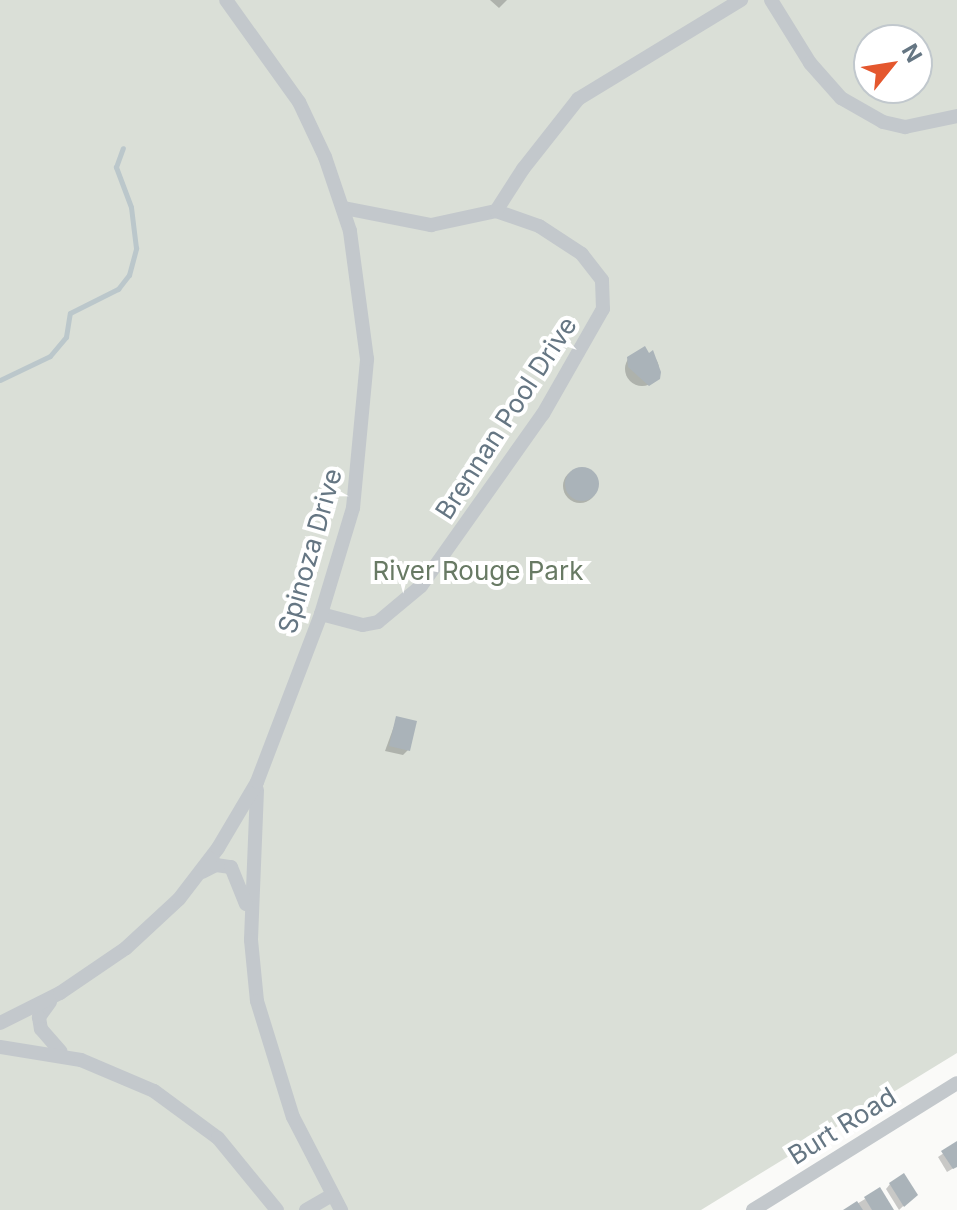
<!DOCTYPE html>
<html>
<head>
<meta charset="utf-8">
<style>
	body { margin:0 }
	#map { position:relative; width:957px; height:1210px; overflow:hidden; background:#fafaf8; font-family:Inter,sans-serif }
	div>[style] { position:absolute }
	.green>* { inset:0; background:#dadfd7 }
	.shadow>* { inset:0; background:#0003 }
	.round { border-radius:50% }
	.stream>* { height:5px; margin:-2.5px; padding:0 2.5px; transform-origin:2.5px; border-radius:2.5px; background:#bbc7cb }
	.building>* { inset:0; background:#aab3b9 }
	.minor>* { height:14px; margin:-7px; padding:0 7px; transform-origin:7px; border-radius:7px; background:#c3c8cc }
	span { translate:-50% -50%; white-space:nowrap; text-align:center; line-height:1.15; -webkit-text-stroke:8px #fff; paint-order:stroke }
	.street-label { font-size:26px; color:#657683 }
	.park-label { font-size:26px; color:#687a64 }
	.north { position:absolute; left:853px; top:24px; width:80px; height:80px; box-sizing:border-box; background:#fff; border:2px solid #c1c8cd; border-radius:50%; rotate:60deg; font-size:22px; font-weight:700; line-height:32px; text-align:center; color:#657683 }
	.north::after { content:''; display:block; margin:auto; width:28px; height:36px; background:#e4572e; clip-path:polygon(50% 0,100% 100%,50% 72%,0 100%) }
</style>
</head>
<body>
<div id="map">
	<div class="green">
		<i style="clip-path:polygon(evenodd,0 0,957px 0,957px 1053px,701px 1210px,0 1210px,0 0,869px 40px,917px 40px,917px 88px,869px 88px,869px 40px)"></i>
	</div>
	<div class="shadow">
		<i style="clip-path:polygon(490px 0,507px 0,499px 8px)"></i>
		<i class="round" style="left:625px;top:352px;width:34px;height:34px"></i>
		<i class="round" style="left:563px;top:469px;width:34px;height:34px"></i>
		<i style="clip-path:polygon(397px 718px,408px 750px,403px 755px,385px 751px)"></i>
		<i style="clip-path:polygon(957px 1144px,957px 1166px,947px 1172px,938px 1157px)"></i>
		<i style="clip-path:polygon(890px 1184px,915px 1195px,899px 1210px,886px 1189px)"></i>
		<i style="clip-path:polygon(865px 1199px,892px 1210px,847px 1210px)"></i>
	</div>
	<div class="stream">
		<i style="left:0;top:380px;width:55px;rotate:-25.6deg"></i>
		<i style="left:50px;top:356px;width:25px;rotate:-50deg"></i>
		<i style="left:66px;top:337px;width:24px;rotate:-81deg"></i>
		<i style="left:70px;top:313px;width:54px;rotate:-26.6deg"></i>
		<i style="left:118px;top:289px;width:18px;rotate:-52deg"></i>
		<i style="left:129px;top:275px;width:28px;rotate:-75deg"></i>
		<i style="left:136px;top:248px;width:41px;rotate:-97deg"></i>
		<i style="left:131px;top:207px;width:43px;rotate:-110.6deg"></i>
		<i style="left:116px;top:167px;width:20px;rotate:-70deg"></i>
	</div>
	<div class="building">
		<i style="clip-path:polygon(645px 346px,649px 353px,653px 350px,661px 372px,660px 379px,649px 386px,628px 367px,627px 357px)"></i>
		<i class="round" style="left:565px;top:467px;width:34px;height:34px"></i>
		<i style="clip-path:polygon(396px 716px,417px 721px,410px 751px,389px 746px)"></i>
		<i style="clip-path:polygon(957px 1141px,957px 1167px,953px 1169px,941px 1151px)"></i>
		<i style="clip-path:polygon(904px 1173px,918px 1195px,904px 1207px,889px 1183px)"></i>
		<i style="clip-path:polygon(880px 1187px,894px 1210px,872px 1210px,864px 1197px)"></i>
		<i style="clip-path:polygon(857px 1201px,863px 1210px,843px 1210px)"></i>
	</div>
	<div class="minor">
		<i style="left:771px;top:0;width:74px;rotate:58.2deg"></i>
		<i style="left:810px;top:63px;width:47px;rotate:48.5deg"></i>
		<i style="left:841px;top:98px;width:48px;rotate:29.7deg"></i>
		<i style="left:883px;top:122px;width:23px;rotate:13deg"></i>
		<i style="left:905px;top:127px;width:53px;rotate:-11.9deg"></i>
		<i style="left:344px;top:208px;width:89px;rotate:11.1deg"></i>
		<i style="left:431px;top:225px;width:66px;rotate:-12.2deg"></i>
		<i style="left:321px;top:614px;width:43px;rotate:14.7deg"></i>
		<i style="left:363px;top:625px;width:15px;rotate:-11deg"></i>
		<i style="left:378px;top:622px;width:56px;rotate:-39.9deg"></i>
		<i style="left:421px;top:586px;width:211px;rotate:-54.7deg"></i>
		<i style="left:543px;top:414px;width:121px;rotate:-60.3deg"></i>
		<i style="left:603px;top:309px;width:29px;rotate:-92deg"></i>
		<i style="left:602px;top:280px;width:33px;rotate:-128deg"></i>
		<i style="left:582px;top:254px;width:51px;rotate:-146.9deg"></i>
		<i style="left:539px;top:226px;width:46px;rotate:-160.8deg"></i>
		<i style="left:496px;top:211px;width:50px;rotate:-57.3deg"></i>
		<i style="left:523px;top:169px;width:89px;rotate:-51.8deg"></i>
		<i style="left:578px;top:99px;width:191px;rotate:-31.3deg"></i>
		<i style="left:257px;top:790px;width:150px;rotate:92.3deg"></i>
		<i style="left:251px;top:940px;width:61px;rotate:84.4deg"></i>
		<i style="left:257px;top:1001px;width:121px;rotate:72.8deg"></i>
		<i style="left:293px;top:1117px;width:105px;rotate:62.7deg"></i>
		<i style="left:202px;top:872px;width:16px;rotate:-27deg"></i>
		<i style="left:216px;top:865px;width:15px;rotate:8deg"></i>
		<i style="left:231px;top:867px;width:40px;rotate:68deg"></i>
		<i style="left:50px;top:1002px;width:19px;rotate:126deg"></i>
		<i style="left:39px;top:1017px;width:12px;rotate:81deg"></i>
		<i style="left:41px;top:1029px;width:30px;rotate:49deg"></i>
		<i style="left:0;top:1023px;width:67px;rotate:-26.6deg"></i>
		<i style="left:60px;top:993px;width:80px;rotate:-34.3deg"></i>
		<i style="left:126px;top:948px;width:72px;rotate:-42.8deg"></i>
		<i style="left:179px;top:899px;width:64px;rotate:-52.6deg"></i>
		<i style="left:218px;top:848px;width:77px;rotate:-59.4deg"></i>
		<i style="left:257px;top:782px;width:180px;rotate:-69.1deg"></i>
		<i style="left:321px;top:614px;width:111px;rotate:-73.2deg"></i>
		<i style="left:353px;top:508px;width:150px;rotate:-84.6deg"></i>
		<i style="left:367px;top:359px;width:129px;rotate:-97.6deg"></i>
		<i style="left:350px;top:231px;width:78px;rotate:-108.7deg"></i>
		<i style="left:325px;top:157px;width:61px;rotate:-115.3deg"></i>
		<i style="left:299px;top:102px;width:125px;rotate:-125.6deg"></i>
		<i style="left:0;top:1047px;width:82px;rotate:9.1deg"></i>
		<i style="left:81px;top:1060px;width:79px;rotate:23deg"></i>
		<i style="left:154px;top:1091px;width:79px;rotate:36.3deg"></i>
		<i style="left:218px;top:1138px;width:93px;rotate:50.7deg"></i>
		<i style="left:306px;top:1210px;width:30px;rotate:-30deg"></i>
		<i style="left:753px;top:1210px;width:240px;rotate:-31.9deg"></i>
	</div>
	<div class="street-label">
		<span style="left:506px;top:418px;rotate:-57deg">Brennan Pool Drive</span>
		<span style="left:310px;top:551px;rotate:-74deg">Spinoza Drive</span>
		<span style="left:842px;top:1126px;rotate:-32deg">Burt Road</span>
	</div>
	<div class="park-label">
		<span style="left:478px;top:571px">River Rouge Park</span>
	</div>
	<div class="north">N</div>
</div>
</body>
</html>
